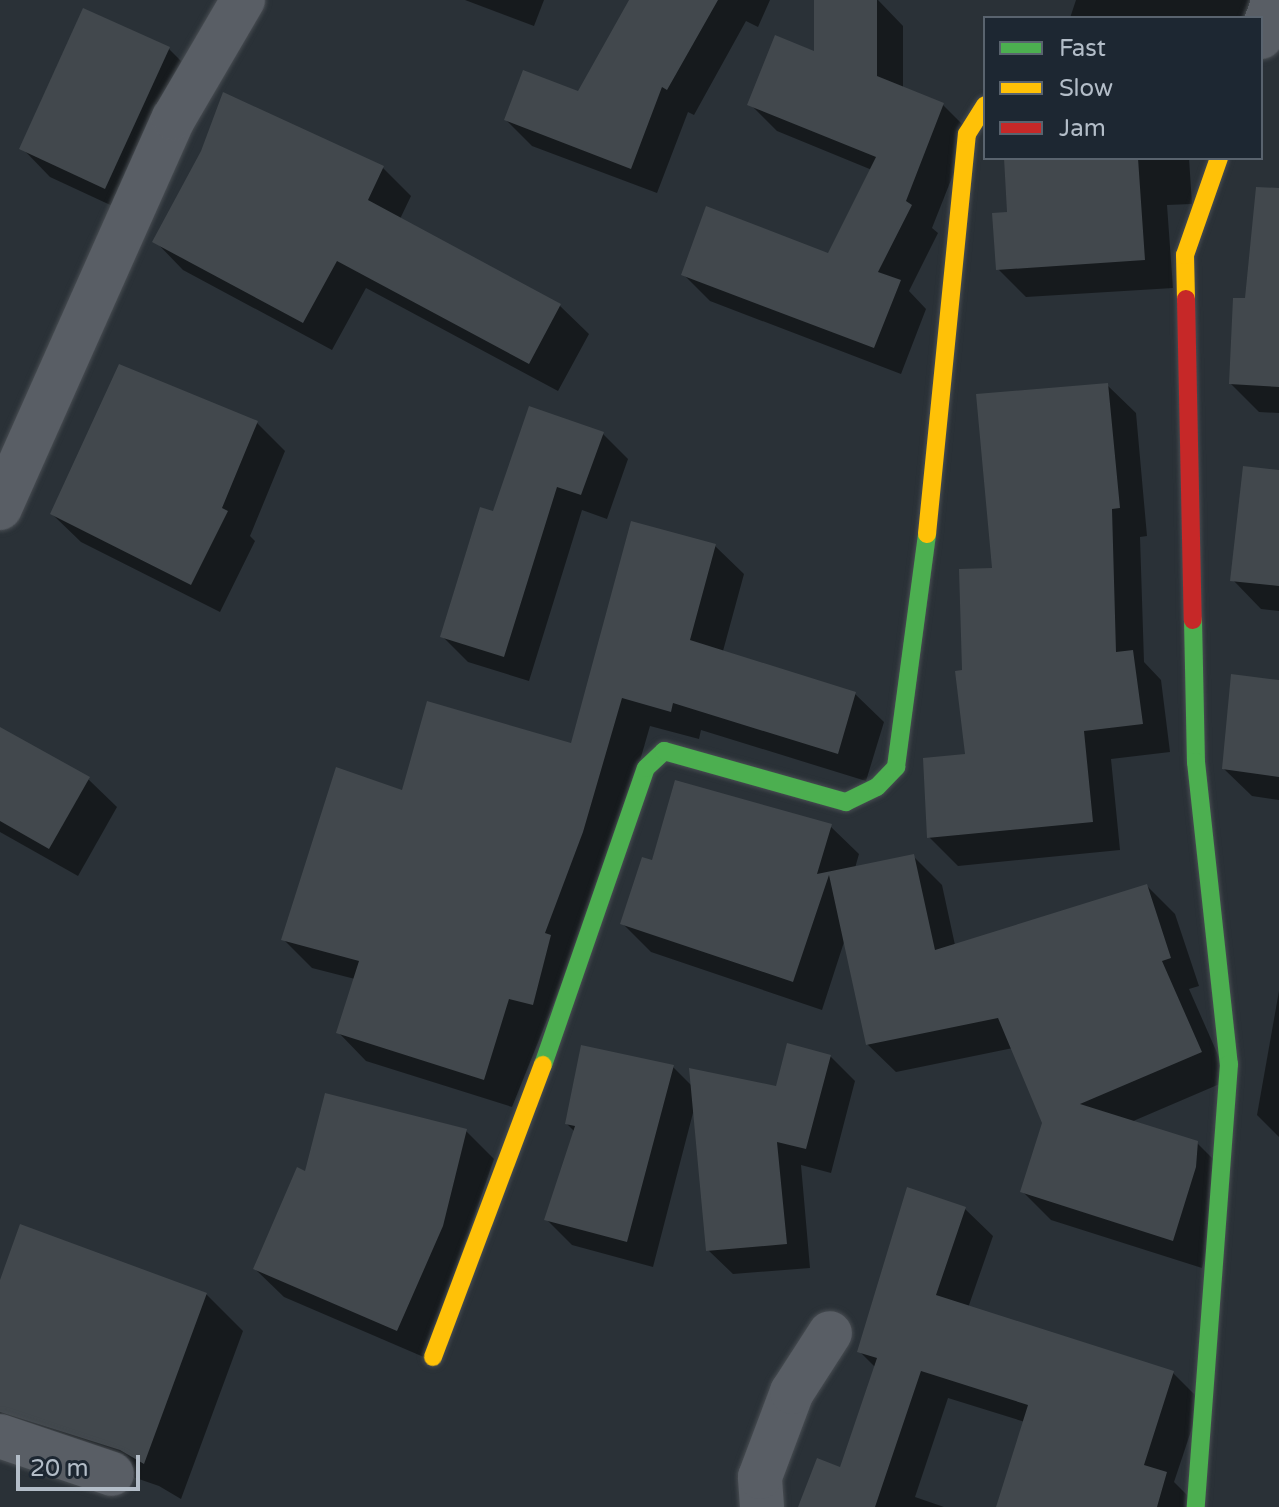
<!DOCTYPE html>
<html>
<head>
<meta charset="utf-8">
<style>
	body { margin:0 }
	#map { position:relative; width:1279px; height:1507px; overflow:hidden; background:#2a3137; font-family:"Varela Round",sans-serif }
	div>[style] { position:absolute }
	.shadow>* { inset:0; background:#0007 }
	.building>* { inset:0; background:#42484d }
	.roads { filter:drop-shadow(0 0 2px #484d52) drop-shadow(0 0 2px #484d52) }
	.street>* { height:44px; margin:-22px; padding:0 22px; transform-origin:22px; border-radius:22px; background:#595e65 }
	.fast>* { height:18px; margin:-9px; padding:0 9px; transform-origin:9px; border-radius:9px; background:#4caf50 }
	.slow>* { height:18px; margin:-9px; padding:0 9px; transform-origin:9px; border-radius:9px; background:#ffc107 }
	.jam>* { height:18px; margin:-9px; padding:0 9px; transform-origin:9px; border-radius:9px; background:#c62828 }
	span { translate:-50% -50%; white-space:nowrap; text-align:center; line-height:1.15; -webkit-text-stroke:6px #1d2732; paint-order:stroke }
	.legend { position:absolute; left:983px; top:16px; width:280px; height:144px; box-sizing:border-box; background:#1d2732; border:2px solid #59636e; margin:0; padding:10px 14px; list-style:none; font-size:24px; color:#b3bdc8 }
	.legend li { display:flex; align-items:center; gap:16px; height:40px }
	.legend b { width:40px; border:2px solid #59636e }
	.scale { position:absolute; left:16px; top:1455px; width:124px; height:36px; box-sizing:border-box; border:4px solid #b3bdc8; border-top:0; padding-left:10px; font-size:24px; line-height:28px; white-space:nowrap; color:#b3bdc8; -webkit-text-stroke:6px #1d2732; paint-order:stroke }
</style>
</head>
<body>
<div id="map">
	<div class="shadow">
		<i style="clip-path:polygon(465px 0,544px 0,534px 26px)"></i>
		<i style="clip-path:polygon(631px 0,770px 0,758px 27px,746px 21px,694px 115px,688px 112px,657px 193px,532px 146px,506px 120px,579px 93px)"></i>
		<i style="clip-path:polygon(816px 0,878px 0,903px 26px,903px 89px,943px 105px,970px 132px,932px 228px,938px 233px,909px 291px,926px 309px,901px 374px,710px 301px,683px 274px,829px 255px,872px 170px,777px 131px,750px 104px,816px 54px)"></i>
		<i style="clip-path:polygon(1076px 0,1279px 0,1261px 18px,1070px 18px)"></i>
		<i style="clip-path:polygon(169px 49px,197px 77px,134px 216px,50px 177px,22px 148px)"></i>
		<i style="clip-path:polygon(1006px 158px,1189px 158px,1192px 204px,1167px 205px,1173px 288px,1026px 297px,998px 269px,1009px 214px)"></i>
		<i style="clip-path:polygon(382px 167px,411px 196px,400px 219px,560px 306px,589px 334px,558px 391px,366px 288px,332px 350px,183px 270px,155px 241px)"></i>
		<i style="clip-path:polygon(1279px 209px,1279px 413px,1259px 412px,1231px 384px,1246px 300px)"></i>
		<i style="clip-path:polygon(1107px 385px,1136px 413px,1147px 536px,1140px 537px,1144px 662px,1161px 680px,1170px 752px,1111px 759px,1120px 850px,958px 866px,929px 837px,968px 756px,964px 672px,994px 570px)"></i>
		<i style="clip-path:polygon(257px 423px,285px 451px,250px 536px,255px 541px,220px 612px,81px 542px,52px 514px)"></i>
		<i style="clip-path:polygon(603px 434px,628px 459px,607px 519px,582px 510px,529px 681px,468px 662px,442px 636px,494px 513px)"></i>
		<i style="clip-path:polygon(1279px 472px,1279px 611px,1261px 609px,1233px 580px)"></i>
		<i style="clip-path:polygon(715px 546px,744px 574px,723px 651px,855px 694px,884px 722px,866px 781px,701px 730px,699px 739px,650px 726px,611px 861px,512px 1107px,366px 1061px,338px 1032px,355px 979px,312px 968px,284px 940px,403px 792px,572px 746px)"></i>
		<i style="clip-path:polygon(1279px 682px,1279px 800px,1252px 796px,1224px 769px)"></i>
		<i style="clip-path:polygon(0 730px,88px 779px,117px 807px,78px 876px,0 832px)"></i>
		<i style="clip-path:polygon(830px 826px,859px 854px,855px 868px,913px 856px,942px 885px,955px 945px,1147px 886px,1175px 914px,1199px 986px,1189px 989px,1229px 1080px,1131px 1122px,1197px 1143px,1226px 1172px,1202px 1268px,1051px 1220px,1022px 1191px,1045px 1123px,1013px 1048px,896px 1072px,867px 1044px,845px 939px,822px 1010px,651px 952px,622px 923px,653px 863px)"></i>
		<i style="clip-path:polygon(1279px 991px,1279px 1137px,1257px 1115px)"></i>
		<i style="clip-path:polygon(830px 1056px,855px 1081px,831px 1173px,801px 1165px,810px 1268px,733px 1274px,708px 1250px,694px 1109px,653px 1267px,572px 1245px,546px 1219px,575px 1132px,567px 1124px,673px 1067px,693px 1087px,778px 1089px)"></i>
		<i style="clip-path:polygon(466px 1131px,494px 1159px,426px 1358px,284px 1297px,255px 1269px,306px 1174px)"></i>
		<i style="clip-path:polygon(965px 1209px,993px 1236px,968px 1308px,1173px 1373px,1201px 1401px,1174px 1482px,1194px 1502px,1192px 1507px,998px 1507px,1025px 1422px,948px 1398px,915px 1497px,944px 1507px,801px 1507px,841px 1470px,876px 1368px,859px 1351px)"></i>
		<i style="clip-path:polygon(0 1286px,206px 1294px,243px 1331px,181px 1499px,159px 1486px,0 1431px)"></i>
	</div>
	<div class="building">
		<i style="clip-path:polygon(629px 0,718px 0,667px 90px,662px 87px,631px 169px,504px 120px,523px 70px,578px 91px)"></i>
		<i style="clip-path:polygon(814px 0,877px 0,877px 76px,944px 103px,906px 201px,912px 205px,878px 272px,901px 280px,874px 348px,681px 275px,706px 206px,828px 253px,876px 157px,747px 105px,775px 35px,814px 51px)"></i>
		<i style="clip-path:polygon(83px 8px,170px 47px,105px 189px,19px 149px)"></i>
		<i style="clip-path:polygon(223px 92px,384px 166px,368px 200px,561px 304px,529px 364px,337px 261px,303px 323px,152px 242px,201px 151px)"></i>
		<i style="clip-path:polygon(1004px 158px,1138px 158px,1145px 260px,996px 270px,992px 213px,1007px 212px)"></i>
		<i style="clip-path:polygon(1256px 187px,1279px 188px,1279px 387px,1229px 384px,1233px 298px,1245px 298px)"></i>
		<i style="clip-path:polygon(119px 364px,258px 421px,222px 508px,228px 511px,191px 585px,50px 514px)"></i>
		<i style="clip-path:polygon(1108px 383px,1120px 508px,1112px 509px,1116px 652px,1133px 650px,1143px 724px,1084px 731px,1093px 822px,927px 838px,923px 758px,965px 754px,955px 671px,962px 670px,959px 569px,992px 568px,976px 394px)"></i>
		<i style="clip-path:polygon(529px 406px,604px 432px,581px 495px,557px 487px,504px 657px,440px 637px,480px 507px,493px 511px)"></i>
		<i style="clip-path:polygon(1243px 466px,1279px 470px,1279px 586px,1230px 581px)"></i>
		<i style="clip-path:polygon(631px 521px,716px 544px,690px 640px,856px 692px,838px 754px,673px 703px,671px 712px,622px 698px,583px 832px,545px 933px,551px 935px,533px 1005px,509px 999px,484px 1080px,336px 1033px,359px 961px,281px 940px,336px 767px,402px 790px,427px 701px,571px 743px)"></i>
		<i style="clip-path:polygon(1231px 674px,1279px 680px,1279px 777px,1222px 769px)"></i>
		<i style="clip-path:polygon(0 727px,90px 777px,49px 849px,0 821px)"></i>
		<i style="clip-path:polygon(675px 780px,832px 824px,817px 874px,914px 854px,935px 950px,1147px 884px,1171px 958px,1162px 961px,1202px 1052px,1080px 1104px,1198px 1141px,1196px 1167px,1173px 1241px,1020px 1192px,1042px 1123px,998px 1018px,866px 1045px,829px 875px,793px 982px,620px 924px,642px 857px,652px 860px)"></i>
		<i style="clip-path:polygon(787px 1043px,831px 1055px,806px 1149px,777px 1142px,787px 1244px,706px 1251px,689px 1068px,776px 1086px)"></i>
		<i style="clip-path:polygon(581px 1045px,674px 1065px,627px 1242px,544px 1220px,575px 1126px,565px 1124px)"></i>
		<i style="clip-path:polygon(325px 1093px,467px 1129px,443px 1226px,397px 1331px,253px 1269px,297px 1167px,305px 1171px)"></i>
		<i style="clip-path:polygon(907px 1187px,966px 1207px,936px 1295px,1174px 1371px,1144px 1465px,1167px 1472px,1157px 1507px,996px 1507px,1028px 1405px,921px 1371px,875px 1507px,798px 1507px,817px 1458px,840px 1467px,877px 1358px,857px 1352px)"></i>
		<i style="clip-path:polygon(20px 1224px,207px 1293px,144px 1464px,120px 1450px,0 1412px,0 1280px)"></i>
	</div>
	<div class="roads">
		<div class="street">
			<i style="left:1261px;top:37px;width:39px;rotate:-71deg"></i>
			<i style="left:0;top:508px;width:427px;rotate:-66deg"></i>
			<i style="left:174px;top:118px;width:137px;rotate:-59.7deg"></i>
			<i style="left:0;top:1436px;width:118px;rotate:18.7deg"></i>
			<i style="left:762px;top:1507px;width:30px;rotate:-94deg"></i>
			<i style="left:760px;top:1477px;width:91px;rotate:-69.4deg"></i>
			<i style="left:792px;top:1392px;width:70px;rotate:-57.2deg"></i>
		</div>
		<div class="fast">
			<i style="left:1193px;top:620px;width:142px;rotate:88.8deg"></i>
			<i style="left:1196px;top:762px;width:304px;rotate:83.8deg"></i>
			<i style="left:1229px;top:1064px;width:444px;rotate:94.3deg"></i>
			<i style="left:543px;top:1065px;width:314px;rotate:-70.9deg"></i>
			<i style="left:646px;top:768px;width:25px;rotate:-43deg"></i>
			<i style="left:664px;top:751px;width:189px;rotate:15.7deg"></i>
			<i style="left:846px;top:802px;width:34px;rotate:-26deg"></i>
			<i style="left:877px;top:787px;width:28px;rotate:-46deg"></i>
			<i style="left:896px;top:767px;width:235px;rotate:-82.4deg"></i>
		</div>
		<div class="slow">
			<i style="left:1186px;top:299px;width:44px;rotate:-91.3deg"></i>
			<i style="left:1185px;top:255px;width:103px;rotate:-70.7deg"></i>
			<i style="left:927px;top:534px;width:402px;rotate:-84.3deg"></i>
			<i style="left:967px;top:134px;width:34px;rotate:-58deg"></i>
			<i style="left:433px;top:1357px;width:312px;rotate:-69.4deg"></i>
		</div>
		<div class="jam">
			<i style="left:1186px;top:299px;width:321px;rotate:88.8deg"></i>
		</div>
	</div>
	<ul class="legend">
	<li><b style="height:10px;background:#4caf50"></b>Fast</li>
	<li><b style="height:10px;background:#ffc107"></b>Slow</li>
	<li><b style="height:10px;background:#c62828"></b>Jam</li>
	</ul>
	<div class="scale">20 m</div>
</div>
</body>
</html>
